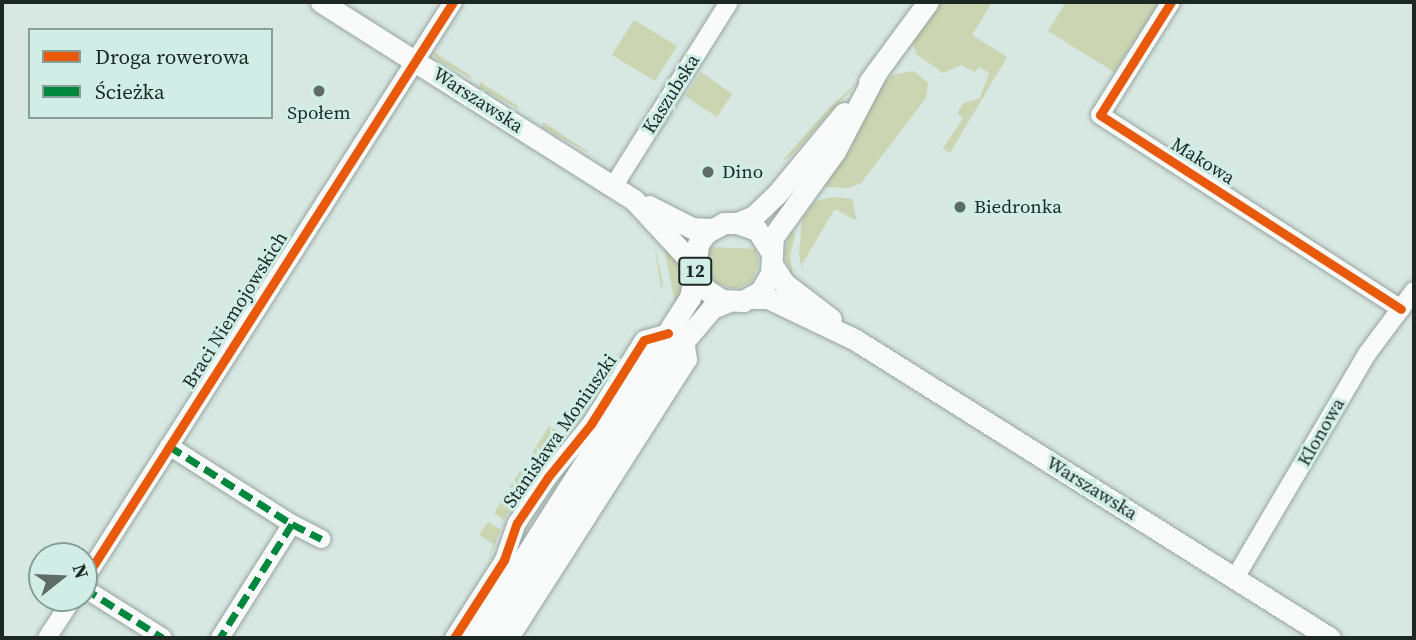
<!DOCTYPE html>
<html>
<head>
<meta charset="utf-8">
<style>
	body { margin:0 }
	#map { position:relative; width:1416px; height:640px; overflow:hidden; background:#d7e7e2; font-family:"Source Serif 4",serif }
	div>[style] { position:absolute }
	.green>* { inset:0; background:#cbd5b1 }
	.roads { filter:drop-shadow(0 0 2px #96a39f) drop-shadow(0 0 2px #96a39f) }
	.minor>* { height:18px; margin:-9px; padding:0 9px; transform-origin:9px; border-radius:9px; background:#f9fbfb }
	.major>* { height:21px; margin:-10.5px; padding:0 10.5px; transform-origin:10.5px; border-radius:10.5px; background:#f9fbfb }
	.quiet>* { height:7px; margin-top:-3.5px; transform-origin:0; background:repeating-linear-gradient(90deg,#00873e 0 14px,transparent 0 21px) }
	.cycleway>* { height:9px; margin:-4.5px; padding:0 4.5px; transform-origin:4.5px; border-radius:4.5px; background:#e8590c }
	.dots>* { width:19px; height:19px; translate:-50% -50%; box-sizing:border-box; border:4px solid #d0eee5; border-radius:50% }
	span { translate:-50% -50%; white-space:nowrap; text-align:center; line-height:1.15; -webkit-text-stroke:6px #d0eee5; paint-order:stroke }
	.shield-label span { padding:2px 5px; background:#d0eee5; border:2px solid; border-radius:5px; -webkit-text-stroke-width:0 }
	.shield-label { font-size:18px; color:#1d2825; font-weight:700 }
	.street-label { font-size:19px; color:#1d2825 }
	.poi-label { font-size:19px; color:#1d2825 }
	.left { translate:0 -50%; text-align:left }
	.frame { position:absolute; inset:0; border:4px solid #1d2825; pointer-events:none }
	.legend { position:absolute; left:28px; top:28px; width:245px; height:91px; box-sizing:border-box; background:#d0eee5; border:2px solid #889f98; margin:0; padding:9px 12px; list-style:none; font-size:21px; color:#1d2825 }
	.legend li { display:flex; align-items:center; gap:14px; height:35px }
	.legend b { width:35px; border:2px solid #889f98 }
	.north { position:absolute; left:28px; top:542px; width:70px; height:70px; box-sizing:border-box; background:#d0eee5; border:2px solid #889f98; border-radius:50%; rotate:72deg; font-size:19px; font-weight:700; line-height:28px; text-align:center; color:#1d2825 }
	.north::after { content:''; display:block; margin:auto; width:24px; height:32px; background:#5e6b67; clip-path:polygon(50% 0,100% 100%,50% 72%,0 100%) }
</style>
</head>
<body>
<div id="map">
	<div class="green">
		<i style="clip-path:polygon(937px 2px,992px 2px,972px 35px,1007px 57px,950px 153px,943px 148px,963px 118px,957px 113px,964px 103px,980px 98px,989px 73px,980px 67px,975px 72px,961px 65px,943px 73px,916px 54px,912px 39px)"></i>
		<i style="clip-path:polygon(1066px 2px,1159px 2px,1114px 72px,1048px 31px)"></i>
		<i style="clip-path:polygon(634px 20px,677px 46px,655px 81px,612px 55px)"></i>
		<i style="clip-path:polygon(432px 51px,471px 76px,470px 78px,437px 60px)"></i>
		<i style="clip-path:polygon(914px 71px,928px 83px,926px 98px,861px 183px,849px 188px,824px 187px,854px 144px,850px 142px,873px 94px,892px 75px)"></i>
		<i style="clip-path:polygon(701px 72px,732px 94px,717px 117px,685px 96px)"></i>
		<i style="clip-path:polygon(861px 79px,791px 156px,782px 161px,829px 108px)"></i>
		<i style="clip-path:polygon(480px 82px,518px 106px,517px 108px,479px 88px)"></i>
		<i style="clip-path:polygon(543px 122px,587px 151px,588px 153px,542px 127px)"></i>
		<i style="clip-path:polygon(833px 197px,852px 199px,857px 221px,835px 209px,802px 264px,804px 277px,799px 256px,802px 219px,815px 201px)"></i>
		<i style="clip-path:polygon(631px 227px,654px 242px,663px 284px,641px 323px,661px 288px,654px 242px)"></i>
		<i style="clip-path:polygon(791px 229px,795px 235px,790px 256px,793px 277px,784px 254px)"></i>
		<i style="clip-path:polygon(664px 247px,680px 264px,684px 275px,685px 286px,675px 303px)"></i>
		<i style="clip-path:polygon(711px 247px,756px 249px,759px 264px,752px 282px,735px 289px,717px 284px,706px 264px)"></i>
		<i style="clip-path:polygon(579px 415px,577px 422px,538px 469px,528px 460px,549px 426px,564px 435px)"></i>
		<i style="clip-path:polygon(520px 471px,530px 479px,504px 520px,494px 513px)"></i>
		<i style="clip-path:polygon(488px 522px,501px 530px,488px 560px,493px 544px,479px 535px)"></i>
	</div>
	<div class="roads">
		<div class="minor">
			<i style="left:1171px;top:2px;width:133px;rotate:122.1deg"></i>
			<i style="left:1100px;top:115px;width:358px;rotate:32.8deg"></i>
			<i style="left:613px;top:187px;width:218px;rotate:-57.9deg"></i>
			<i style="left:169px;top:446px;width:146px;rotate:32.4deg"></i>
			<i style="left:292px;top:524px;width:135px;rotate:122.3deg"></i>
			<i style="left:292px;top:524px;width:33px;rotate:27deg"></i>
			<i style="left:1235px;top:578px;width:260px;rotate:-59.5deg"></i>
			<i style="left:1367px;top:354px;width:79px;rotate:-53.3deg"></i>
			<i style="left:84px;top:580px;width:686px;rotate:-57.45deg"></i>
			<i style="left:84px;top:588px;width:93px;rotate:32.3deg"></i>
			<i style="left:47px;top:638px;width:48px;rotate:-57deg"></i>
			<i style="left:454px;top:638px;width:93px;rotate:-57.3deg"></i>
			<i style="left:504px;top:560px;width:39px;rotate:-71deg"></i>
			<i style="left:517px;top:523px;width:55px;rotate:-56deg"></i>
			<i style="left:548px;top:477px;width:68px;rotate:-50.9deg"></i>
			<i style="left:591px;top:424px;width:99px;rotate:-57.8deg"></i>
			<i style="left:644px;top:340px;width:25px;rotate:-16deg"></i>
			<i style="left:510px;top:638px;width:330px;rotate:-57.4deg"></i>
			<i style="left:688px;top:360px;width:22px;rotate:-98deg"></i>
		</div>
		<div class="major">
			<i style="left:321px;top:2px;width:370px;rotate:32.3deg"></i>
			<i style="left:634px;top:200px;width:88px;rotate:47.3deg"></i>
			<i style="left:869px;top:82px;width:99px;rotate:-53.6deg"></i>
			<i style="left:649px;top:206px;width:48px;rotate:27.1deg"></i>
			<i style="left:692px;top:228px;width:19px;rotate:3deg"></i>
			<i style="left:737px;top:223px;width:18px;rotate:-22deg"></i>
			<i style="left:754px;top:216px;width:32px;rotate:-44deg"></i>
			<i style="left:777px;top:194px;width:105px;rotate:-50.4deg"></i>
			<i style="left:772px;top:253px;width:27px;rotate:-123deg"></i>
			<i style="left:757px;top:230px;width:21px;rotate:-161deg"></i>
			<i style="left:737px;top:223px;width:13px;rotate:180deg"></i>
			<i style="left:724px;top:223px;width:21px;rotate:151deg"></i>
			<i style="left:706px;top:233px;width:14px;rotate:126deg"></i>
			<i style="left:698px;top:244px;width:27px;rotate:96deg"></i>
			<i style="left:695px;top:271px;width:21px;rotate:61deg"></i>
			<i style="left:705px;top:289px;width:20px;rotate:33deg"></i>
			<i style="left:722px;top:300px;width:21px;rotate:3deg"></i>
			<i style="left:743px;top:301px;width:21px;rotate:-29deg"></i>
			<i style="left:761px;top:291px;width:21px;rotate:-61deg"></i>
			<i style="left:771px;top:273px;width:36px;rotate:-87deg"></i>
			<i style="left:773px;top:237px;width:106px;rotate:-54.2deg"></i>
			<i style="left:835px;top:151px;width:90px;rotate:-62.3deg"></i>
			<i style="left:773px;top:266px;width:20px;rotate:57deg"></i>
			<i style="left:784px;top:283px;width:59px;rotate:37.5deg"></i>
			<i style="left:749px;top:298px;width:19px"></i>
			<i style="left:768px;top:298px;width:95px;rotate:25.5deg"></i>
			<i style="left:854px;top:339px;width:562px;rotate:32.14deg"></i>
			<i style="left:473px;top:638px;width:403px;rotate:-57.5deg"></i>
			<i style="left:690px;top:298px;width:27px;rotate:-80deg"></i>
			<i style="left:491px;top:638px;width:339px;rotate:-57.3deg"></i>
			<i style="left:674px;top:353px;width:59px;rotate:-49.8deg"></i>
			<i style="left:712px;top:308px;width:18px;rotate:-22deg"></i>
		</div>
	</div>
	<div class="quiet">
		<i style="left:169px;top:446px;width:146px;rotate:32.4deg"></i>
		<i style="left:292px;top:524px;width:135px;rotate:122.3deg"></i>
		<i style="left:292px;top:524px;width:33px;rotate:27deg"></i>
		<i style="left:84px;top:588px;width:93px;rotate:32.3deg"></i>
	</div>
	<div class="cycleway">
		<i style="left:1171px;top:2px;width:133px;rotate:122.1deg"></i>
		<i style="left:1100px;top:115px;width:358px;rotate:32.8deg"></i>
		<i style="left:84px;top:580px;width:686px;rotate:-57.45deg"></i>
		<i style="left:454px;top:638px;width:93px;rotate:-57.3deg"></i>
		<i style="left:504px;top:560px;width:39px;rotate:-71deg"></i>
		<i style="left:517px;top:523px;width:55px;rotate:-56deg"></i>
		<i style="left:548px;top:477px;width:68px;rotate:-50.9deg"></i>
		<i style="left:591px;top:424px;width:99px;rotate:-57.8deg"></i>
		<i style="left:644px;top:340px;width:25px;rotate:-16deg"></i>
	</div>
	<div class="dots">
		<i style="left:319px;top:91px;background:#5e6b67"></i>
		<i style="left:708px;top:172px;background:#5e6b67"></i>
		<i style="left:960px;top:207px;background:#5e6b67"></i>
	</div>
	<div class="shield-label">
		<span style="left:695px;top:271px">12</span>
	</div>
	<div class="street-label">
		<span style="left:671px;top:94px;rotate:-58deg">Kaszubska</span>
		<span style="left:478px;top:100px;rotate:33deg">Warszawska</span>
		<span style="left:1203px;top:161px;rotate:32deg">Makowa</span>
		<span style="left:235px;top:310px;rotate:-58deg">Braci Niemojowskich</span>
		<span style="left:560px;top:431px;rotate:-55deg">Stanisława Moniuszki</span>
		<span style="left:1321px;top:432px;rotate:-60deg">Klonowa</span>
		<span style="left:1092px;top:488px;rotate:32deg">Warszawska</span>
	</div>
	<div class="poi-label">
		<span style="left:319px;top:113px">Społem</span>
		<span class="left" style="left:722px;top:172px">Dino</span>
		<span class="left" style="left:974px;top:207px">Biedronka</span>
	</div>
	<div class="frame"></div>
	<ul class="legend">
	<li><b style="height:9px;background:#e8590c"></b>Droga rowerowa</li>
	<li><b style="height:9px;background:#00873e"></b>Ścieżka</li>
	</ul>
	<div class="north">N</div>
</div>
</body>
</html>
